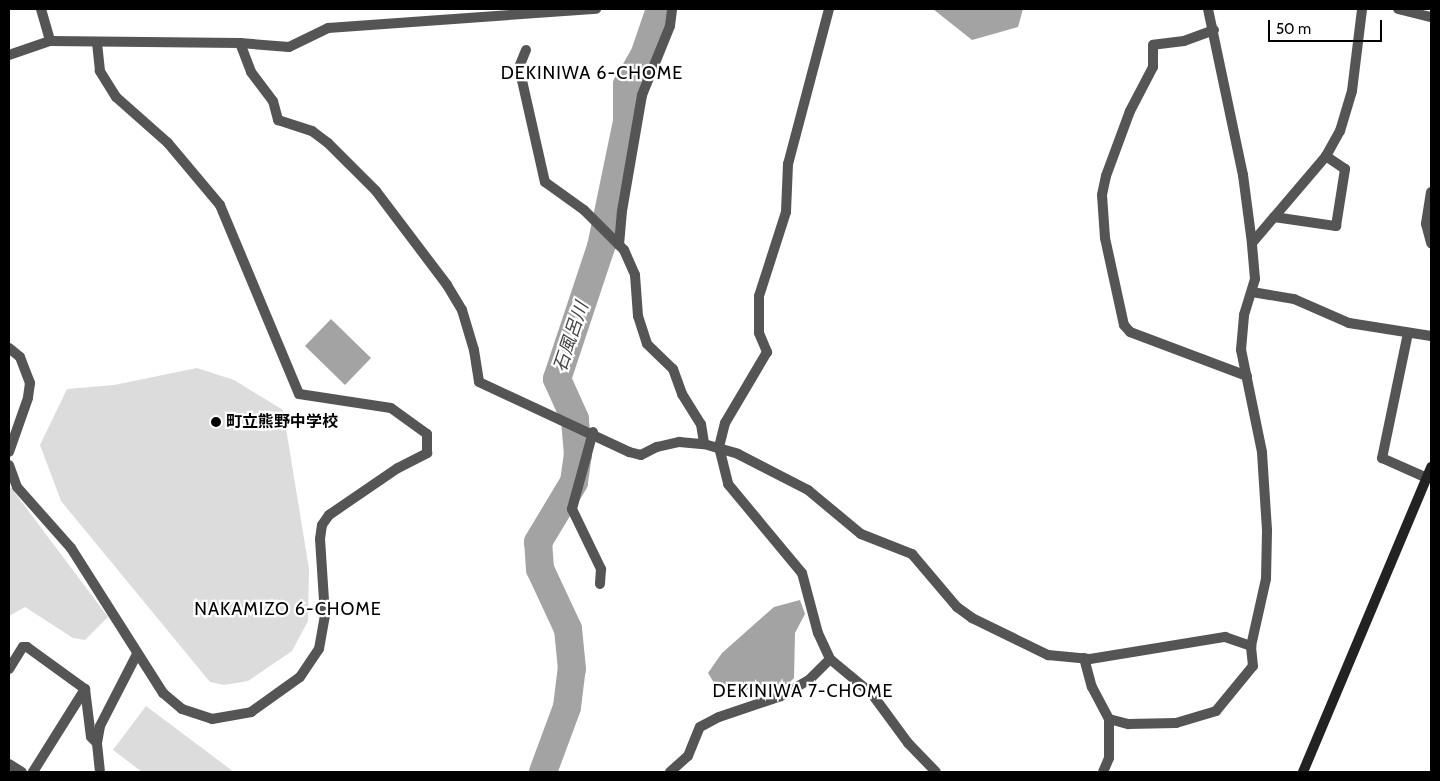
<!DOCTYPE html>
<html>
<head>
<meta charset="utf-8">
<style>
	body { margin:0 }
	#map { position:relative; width:1440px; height:781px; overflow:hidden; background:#fff; font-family:Cabin,"Noto Sans JP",sans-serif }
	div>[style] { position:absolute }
	.green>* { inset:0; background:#dcdcdc }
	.water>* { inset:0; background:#a3a3a3 }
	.river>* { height:28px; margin:-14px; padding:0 14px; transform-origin:14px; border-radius:14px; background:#a3a3a3 }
	.street>* { height:10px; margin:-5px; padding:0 5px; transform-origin:5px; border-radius:5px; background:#555 }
	.secondary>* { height:10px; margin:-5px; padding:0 5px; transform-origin:5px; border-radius:5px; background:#222 }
	.dots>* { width:14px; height:14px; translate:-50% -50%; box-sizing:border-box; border:2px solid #fff; border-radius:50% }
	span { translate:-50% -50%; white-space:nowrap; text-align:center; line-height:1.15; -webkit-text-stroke:4.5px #fff; paint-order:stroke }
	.poi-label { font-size:16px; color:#000; font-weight:700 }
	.left { translate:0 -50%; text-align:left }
	.neighbourhood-label { font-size:18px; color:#000; letter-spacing:1px }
	.water-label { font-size:18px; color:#444; font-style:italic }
	.frame { position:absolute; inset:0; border:10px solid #000; pointer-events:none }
	.scale { position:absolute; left:1268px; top:20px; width:114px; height:22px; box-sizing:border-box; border:2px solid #000; border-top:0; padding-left:6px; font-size:15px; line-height:18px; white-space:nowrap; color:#000; -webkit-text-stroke:4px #fff; paint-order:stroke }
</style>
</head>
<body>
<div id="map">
	<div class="green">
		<i style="clip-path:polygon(197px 368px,234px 380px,283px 410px,309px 569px,308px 621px,292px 651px,248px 681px,224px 685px,210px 682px,61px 501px,40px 445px,67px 389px,114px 385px)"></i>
		<i style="clip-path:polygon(9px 485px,108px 617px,85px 640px,73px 638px,25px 607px,9px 616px)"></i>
		<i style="clip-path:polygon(146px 706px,234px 772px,142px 772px,113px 750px)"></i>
	</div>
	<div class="water">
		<i style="clip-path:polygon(933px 9px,1023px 9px,1018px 27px,972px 40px)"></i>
		<i style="clip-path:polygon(331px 319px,371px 358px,345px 385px,305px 346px)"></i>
		<i style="clip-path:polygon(800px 600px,805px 614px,795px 633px,794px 678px,788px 684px,736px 691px,716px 686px,708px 673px,722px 653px,774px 607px)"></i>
	</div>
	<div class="river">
		<i style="left:543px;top:772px;width:69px;rotate:-69.7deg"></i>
		<i style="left:567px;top:707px;width:38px;rotate:-83deg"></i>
		<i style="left:572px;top:669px;width:40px;rotate:-95.7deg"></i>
		<i style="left:568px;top:629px;width:66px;rotate:-115deg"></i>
		<i style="left:540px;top:569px;width:27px;rotate:-94deg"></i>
		<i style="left:538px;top:542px;width:70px;rotate:-59deg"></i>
		<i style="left:574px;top:482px;width:27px;rotate:-82deg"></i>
		<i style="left:578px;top:455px;width:36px;rotate:-95deg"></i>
		<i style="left:575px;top:419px;width:44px;rotate:-114.2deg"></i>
		<i style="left:557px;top:379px;width:139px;rotate:-71.6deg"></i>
		<i style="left:601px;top:247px;width:128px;rotate:-78.3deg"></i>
		<i style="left:627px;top:122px;width:37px;rotate:-90deg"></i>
		<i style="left:627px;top:85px;width:34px;rotate:-60deg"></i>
		<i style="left:644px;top:56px;width:50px;rotate:-71.2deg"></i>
	</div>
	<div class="street">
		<i style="left:41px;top:9px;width:33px;rotate:74deg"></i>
		<i style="left:829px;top:9px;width:160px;rotate:104.8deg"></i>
		<i style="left:788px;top:164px;width:48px;rotate:92.4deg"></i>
		<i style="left:786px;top:212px;width:88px;rotate:107.8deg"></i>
		<i style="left:759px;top:296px;width:37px;rotate:90deg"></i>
		<i style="left:759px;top:333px;width:21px;rotate:67deg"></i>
		<i style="left:767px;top:352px;width:82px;rotate:120.6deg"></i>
		<i style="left:725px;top:423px;width:25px;rotate:104deg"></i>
		<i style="left:719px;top:447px;width:38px;rotate:76deg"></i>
		<i style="left:728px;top:484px;width:116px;rotate:50.3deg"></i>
		<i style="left:802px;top:573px;width:62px;rotate:75.1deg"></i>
		<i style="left:818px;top:633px;width:29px;rotate:65deg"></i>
		<i style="left:830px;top:659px;width:55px;rotate:39.8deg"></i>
		<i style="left:872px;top:694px;width:61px;rotate:53.7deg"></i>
		<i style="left:908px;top:743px;width:40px;rotate:46deg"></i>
		<i style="left:1208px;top:9px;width:170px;rotate:78.1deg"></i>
		<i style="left:1243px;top:175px;width:69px;rotate:82.5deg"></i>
		<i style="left:1398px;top:9px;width:34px;rotate:14deg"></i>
		<i style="left:1214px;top:30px;width:32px;rotate:160deg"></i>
		<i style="left:1184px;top:41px;width:31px;rotate:173deg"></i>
		<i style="left:1153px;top:45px;width:22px;rotate:90deg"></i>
		<i style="left:1153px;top:67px;width:50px;rotate:117.6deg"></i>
		<i style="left:1130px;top:111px;width:69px;rotate:110.3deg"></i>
		<i style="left:1106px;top:176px;width:19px;rotate:102deg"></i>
		<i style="left:1102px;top:195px;width:43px;rotate:86deg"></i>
		<i style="left:1105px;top:238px;width:89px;rotate:77.7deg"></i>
		<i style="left:1124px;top:325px;width:9px;rotate:49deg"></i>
		<i style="left:1130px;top:332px;width:125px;rotate:20.6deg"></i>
		<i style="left:240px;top:43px;width:31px;rotate:69deg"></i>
		<i style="left:251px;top:72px;width:36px;rotate:53deg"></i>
		<i style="left:273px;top:101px;width:20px;rotate:75deg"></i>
		<i style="left:278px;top:120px;width:36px;rotate:18deg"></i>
		<i style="left:312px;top:131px;width:20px;rotate:37deg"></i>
		<i style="left:328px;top:143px;width:68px;rotate:45deg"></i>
		<i style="left:376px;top:191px;width:118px;rotate:52.9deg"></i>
		<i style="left:447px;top:285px;width:29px;rotate:59deg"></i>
		<i style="left:462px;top:310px;width:42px;rotate:73.3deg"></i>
		<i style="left:474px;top:350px;width:32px;rotate:81deg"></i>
		<i style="left:479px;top:382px;width:166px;rotate:25deg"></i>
		<i style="left:629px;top:452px;width:12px;rotate:14deg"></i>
		<i style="left:641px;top:455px;width:18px;rotate:-27deg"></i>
		<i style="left:657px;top:447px;width:23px;rotate:-13deg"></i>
		<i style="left:679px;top:442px;width:25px;rotate:5deg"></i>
		<i style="left:704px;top:444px;width:35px;rotate:16deg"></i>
		<i style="left:738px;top:454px;width:79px;rotate:27.2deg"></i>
		<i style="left:808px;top:490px;width:69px;rotate:39.7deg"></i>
		<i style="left:861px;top:534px;width:55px;rotate:21.4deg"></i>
		<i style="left:912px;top:554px;width:70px;rotate:49.7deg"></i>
		<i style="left:957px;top:607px;width:19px;rotate:36deg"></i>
		<i style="left:972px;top:618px;width:85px;rotate:26deg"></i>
		<i style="left:1048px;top:655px;width:42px;rotate:5.4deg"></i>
		<i style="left:1090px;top:659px;width:137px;rotate:-9.3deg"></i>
		<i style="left:1225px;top:637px;width:28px;rotate:19deg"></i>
		<i style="left:526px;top:50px;width:18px;rotate:112deg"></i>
		<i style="left:519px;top:67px;width:118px;rotate:77.3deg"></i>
		<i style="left:545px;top:182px;width:48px;rotate:35.7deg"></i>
		<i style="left:584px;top:210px;width:57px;rotate:45deg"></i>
		<i style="left:624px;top:250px;width:27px;rotate:66deg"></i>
		<i style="left:635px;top:275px;width:41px;rotate:85.8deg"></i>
		<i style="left:638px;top:316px;width:29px;rotate:72deg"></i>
		<i style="left:647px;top:344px;width:36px;rotate:44deg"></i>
		<i style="left:673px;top:369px;width:27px;rotate:70deg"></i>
		<i style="left:682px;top:394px;width:36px;rotate:58deg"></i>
		<i style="left:701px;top:424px;width:20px;rotate:81deg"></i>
		<i style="left:9px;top:55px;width:43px;rotate:-18.9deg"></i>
		<i style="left:50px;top:41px;width:190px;rotate:0.6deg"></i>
		<i style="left:240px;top:43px;width:49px;rotate:4.7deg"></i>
		<i style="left:289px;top:47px;width:43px;rotate:-26deg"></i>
		<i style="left:328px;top:28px;width:269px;rotate:-4.1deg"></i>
		<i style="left:1431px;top:192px;width:32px;rotate:99deg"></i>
		<i style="left:1426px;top:224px;width:20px;rotate:75deg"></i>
		<i style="left:1274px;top:217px;width:63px;rotate:8.3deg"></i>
		<i style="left:1336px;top:226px;width:58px;rotate:-81deg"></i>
		<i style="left:1345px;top:169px;width:23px;rotate:-146deg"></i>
		<i style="left:619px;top:245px;width:34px;rotate:-85deg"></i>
		<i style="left:622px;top:211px;width:118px;rotate:-80.2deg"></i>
		<i style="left:642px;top:95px;width:74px;rotate:-67.9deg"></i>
		<i style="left:670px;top:26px;width:17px;rotate:-83deg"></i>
		<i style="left:1252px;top:292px;width:43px;rotate:9.5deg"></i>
		<i style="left:1294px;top:299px;width:60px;rotate:23.6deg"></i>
		<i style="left:1349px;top:323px;width:83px;rotate:9deg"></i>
		<i style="left:1408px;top:333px;width:128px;rotate:101.7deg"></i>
		<i style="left:1382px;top:458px;width:49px;rotate:24deg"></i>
		<i style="left:9px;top:348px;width:14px;rotate:39deg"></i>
		<i style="left:20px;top:357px;width:28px;rotate:69deg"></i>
		<i style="left:30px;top:383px;width:15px;rotate:98deg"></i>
		<i style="left:28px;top:398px;width:57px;rotate:109.4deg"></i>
		<i style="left:593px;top:432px;width:80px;rotate:105.3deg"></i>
		<i style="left:572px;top:509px;width:67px;rotate:64.2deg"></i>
		<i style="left:601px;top:569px;width:15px;rotate:94deg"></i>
		<i style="left:9px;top:465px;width:23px;rotate:70deg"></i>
		<i style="left:17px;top:487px;width:81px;rotate:48.5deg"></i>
		<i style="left:71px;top:548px;width:172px;rotate:57.6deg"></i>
		<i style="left:163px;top:693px;width:25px;rotate:40deg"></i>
		<i style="left:182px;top:709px;width:32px;rotate:18deg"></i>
		<i style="left:212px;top:719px;width:40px;rotate:-10deg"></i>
		<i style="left:251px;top:712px;width:60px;rotate:-35.5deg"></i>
		<i style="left:300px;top:677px;width:34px;rotate:-56deg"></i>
		<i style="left:319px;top:649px;width:34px;rotate:-80deg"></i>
		<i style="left:325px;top:616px;width:77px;rotate:-93.7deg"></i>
		<i style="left:320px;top:539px;width:14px;rotate:-82deg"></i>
		<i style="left:322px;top:525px;width:12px;rotate:-55deg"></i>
		<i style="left:329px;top:515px;width:83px;rotate:-34.3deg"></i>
		<i style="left:398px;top:468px;width:33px;rotate:-27deg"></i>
		<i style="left:427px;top:453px;width:19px;rotate:-90deg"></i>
		<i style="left:427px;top:434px;width:44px;rotate:-144.2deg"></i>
		<i style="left:391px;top:408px;width:93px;rotate:-171.3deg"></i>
		<i style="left:299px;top:394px;width:205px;rotate:-112.7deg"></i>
		<i style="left:220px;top:205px;width:81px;rotate:-130deg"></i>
		<i style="left:168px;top:143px;width:69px;rotate:-138.5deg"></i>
		<i style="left:116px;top:97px;width:31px;rotate:-122deg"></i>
		<i style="left:100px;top:71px;width:29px;rotate:-96deg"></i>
		<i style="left:1084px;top:658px;width:30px;rotate:75deg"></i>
		<i style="left:1092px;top:687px;width:36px;rotate:62deg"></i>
		<i style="left:1109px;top:719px;width:39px;rotate:90deg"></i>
		<i style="left:1109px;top:758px;width:15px;rotate:113deg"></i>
		<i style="left:9px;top:669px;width:26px;rotate:-58deg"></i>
		<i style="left:23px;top:647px;width:4px"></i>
		<i style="left:27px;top:647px;width:72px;rotate:35.9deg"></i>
		<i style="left:85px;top:689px;width:98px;rotate:122.1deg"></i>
		<i style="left:85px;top:689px;width:48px;rotate:82.9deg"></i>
		<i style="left:91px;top:737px;width:8px;rotate:45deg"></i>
		<i style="left:1109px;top:719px;width:20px;rotate:15deg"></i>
		<i style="left:1128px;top:724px;width:48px;rotate:-1.2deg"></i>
		<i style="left:1176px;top:723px;width:42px;rotate:-16.7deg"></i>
		<i style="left:1216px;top:711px;width:58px;rotate:-50.6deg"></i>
		<i style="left:1253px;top:666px;width:20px;rotate:-96deg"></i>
		<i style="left:1251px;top:646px;width:69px;rotate:-77.4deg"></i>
		<i style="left:1266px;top:579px;width:49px;rotate:-88.8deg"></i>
		<i style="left:1267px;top:530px;width:78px;rotate:-93.7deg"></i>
		<i style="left:1262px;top:452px;width:104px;rotate:-101.6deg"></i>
		<i style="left:1241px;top:350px;width:35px;rotate:-85deg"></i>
		<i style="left:1244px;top:315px;width:38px;rotate:-73deg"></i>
		<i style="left:1255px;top:279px;width:36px;rotate:-95deg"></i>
		<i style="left:1252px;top:243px;width:114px;rotate:-49.6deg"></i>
		<i style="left:1326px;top:156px;width:29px;rotate:-61deg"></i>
		<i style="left:1340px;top:131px;width:42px;rotate:-73.3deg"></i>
		<i style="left:1352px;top:91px;width:83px;rotate:-83deg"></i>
		<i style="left:9px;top:764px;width:15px;rotate:32deg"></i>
		<i style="left:100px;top:772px;width:29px;rotate:-96deg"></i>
		<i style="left:97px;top:743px;width:17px;rotate:-80deg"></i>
		<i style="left:100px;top:726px;width:81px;rotate:-62.8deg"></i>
		<i style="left:670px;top:772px;width:24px;rotate:-42deg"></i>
		<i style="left:688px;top:756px;width:31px;rotate:-68deg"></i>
		<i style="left:700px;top:727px;width:21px;rotate:-28deg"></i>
		<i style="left:719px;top:717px;width:65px;rotate:-18.7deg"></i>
		<i style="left:781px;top:696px;width:34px;rotate:-30deg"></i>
		<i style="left:810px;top:679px;width:28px;rotate:-45deg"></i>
	</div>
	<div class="secondary">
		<i style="left:1303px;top:772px;width:331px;rotate:-67.2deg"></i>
	</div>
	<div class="dots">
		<i style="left:216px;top:422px;background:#000"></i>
	</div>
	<div class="poi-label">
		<span class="left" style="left:226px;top:422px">町立熊野中学校</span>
	</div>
	<div class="neighbourhood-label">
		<span style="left:592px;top:73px">DEKINIWA 6-CHOME</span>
		<span style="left:288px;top:609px">NAKAMIZO 6-CHOME</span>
		<span style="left:803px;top:691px">DEKINIWA 7-CHOME</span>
	</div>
	<div class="water-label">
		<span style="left:571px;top:337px;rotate:-71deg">石風呂川</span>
	</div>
	<div class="frame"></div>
	<div class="scale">50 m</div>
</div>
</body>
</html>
